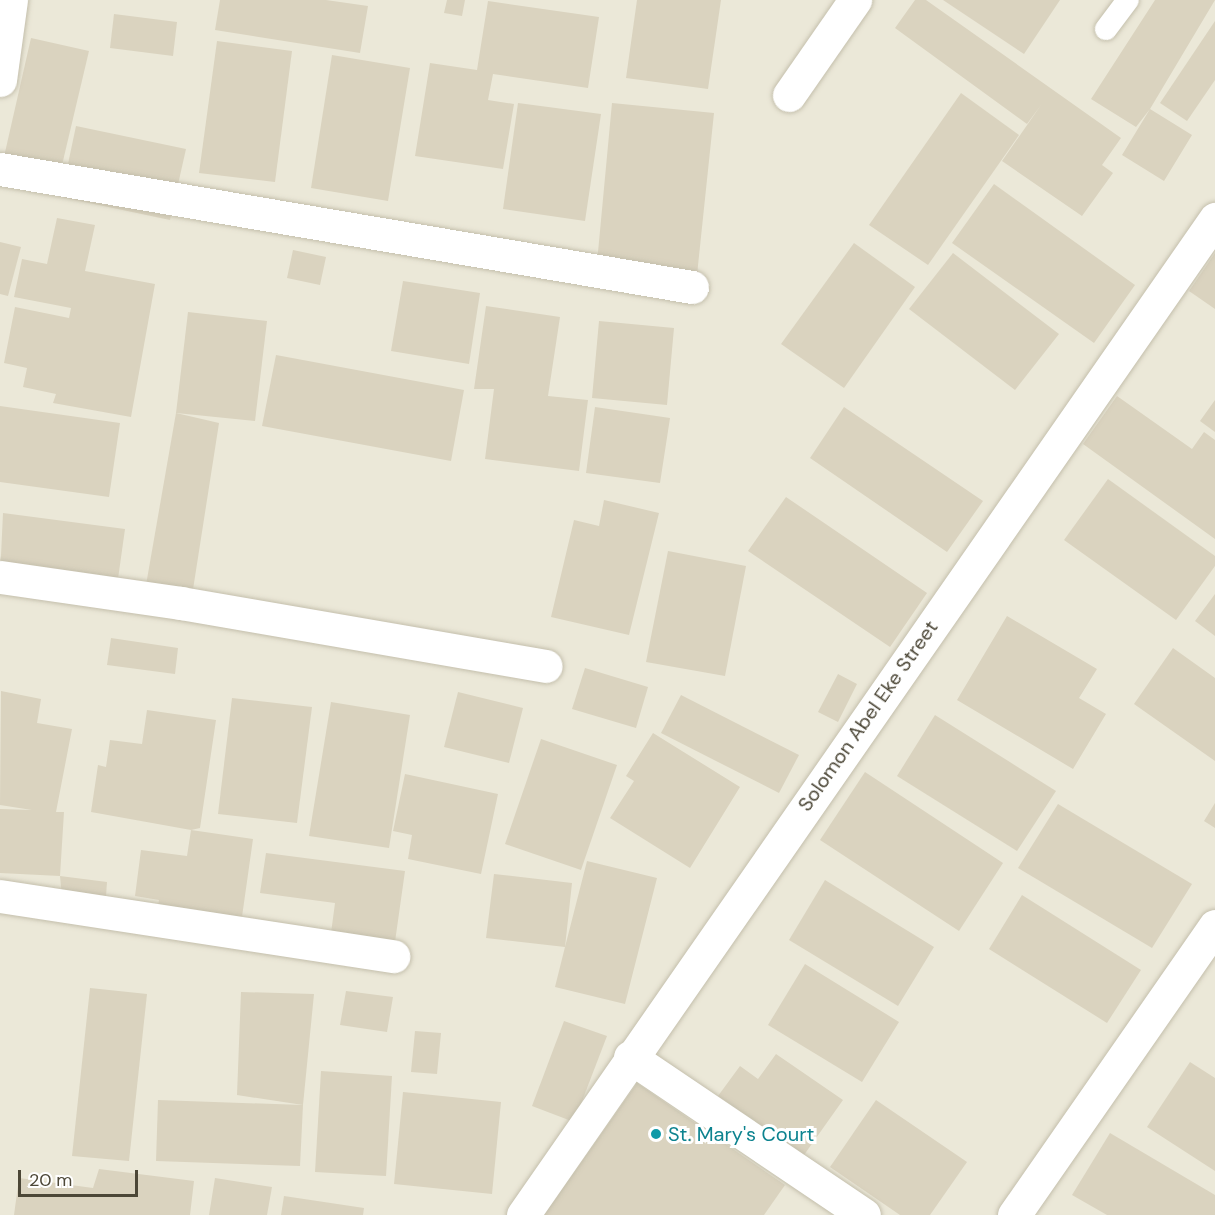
<!DOCTYPE html>
<html>
<head>
<meta charset="utf-8">
<style>
	body { margin:0 }
	#map { position:relative; width:1215px; height:1215px; overflow:hidden; background:#f7f5eb; font-family:"DM Sans",sans-serif }
	div>[style] { position:absolute }
	.residential>* { inset:0; background:#ebe8d8 }
	.building>* { inset:0; background:#dad3bf }
	.roads { filter:drop-shadow(0 0 2px #c4bfac) drop-shadow(0 0 2px #c4bfac) }
	.lane>* { height:22px; margin:-11px; padding:0 11px; transform-origin:11px; border-radius:11px; background:#fff }
	.street>* { height:33px; margin:-16.5px; padding:0 16.5px; transform-origin:16.5px; border-radius:16.5px; background:#fff }
	.dots>* { width:16px; height:16px; translate:-50% -50%; box-sizing:border-box; border:3px solid #fff; border-radius:50% }
	span { translate:-50% -50%; white-space:nowrap; text-align:center; line-height:1.15; -webkit-text-stroke:6px #fff; paint-order:stroke }
	.street-label { font-size:20px; color:#4c4737 }
	.culture-label { font-size:20px; color:#0d838f }
	.left { translate:0 -50%; text-align:left }
	.scale { position:absolute; left:18px; top:1170px; width:120px; height:27px; box-sizing:border-box; border:3px solid #4c4737; border-top:0; padding-left:8px; font-size:18px; line-height:21px; white-space:nowrap; color:#4c4737; -webkit-text-stroke:4px #fff; paint-order:stroke }
</style>
</head>
<body>
<div id="map">
	<div class="residential">
		<i style="clip-path:polygon(0 0,1215px 0,1215px 1215px,0 1215px)"></i>
	</div>
	<div class="building">
		<i style="clip-path:polygon(220px 0,326px 0,368px 6px,360px 53px,215px 30px)"></i>
		<i style="clip-path:polygon(447px 0,465px 0,462px 16px,444px 13px)"></i>
		<i style="clip-path:polygon(637px 0,721px 0,708px 89px,626px 78px)"></i>
		<i style="clip-path:polygon(915px 0,926px 0,1121px 138px,1102px 165px,1113px 173px,1082px 216px,1002px 161px,1041px 105px,1027px 124px,895px 28px)"></i>
		<i style="clip-path:polygon(943px 0,1060px 0,1024px 54px)"></i>
		<i style="clip-path:polygon(1155px 0,1215px 0,1150px 109px,1192px 135px,1164px 181px,1122px 155px,1150px 109px,1136px 127px,1091px 99px)"></i>
		<i style="clip-path:polygon(488px 1px,599px 17px,588px 88px,493px 74px,488px 100px,514px 104px,503px 169px,415px 156px,430px 63px,477px 70px)"></i>
		<i style="clip-path:polygon(114px 14px,177px 22px,173px 56px,110px 48px)"></i>
		<i style="clip-path:polygon(1215px 21px,1215px 80px,1187px 121px,1160px 103px)"></i>
		<i style="clip-path:polygon(31px 38px,89px 51px,58px 182px,1px 170px)"></i>
		<i style="clip-path:polygon(217px 41px,292px 51px,275px 182px,199px 173px)"></i>
		<i style="clip-path:polygon(332px 55px,410px 68px,388px 201px,311px 188px)"></i>
		<i style="clip-path:polygon(961px 93px,1019px 135px,928px 265px,869px 225px)"></i>
		<i style="clip-path:polygon(518px 103px,601px 114px,585px 221px,503px 209px)"></i>
		<i style="clip-path:polygon(612px 103px,714px 113px,695px 294px,595px 284px)"></i>
		<i style="clip-path:polygon(76px 126px,186px 149px,170px 220px,61px 197px)"></i>
		<i style="clip-path:polygon(994px 184px,1135px 285px,1094px 343px,952px 243px)"></i>
		<i style="clip-path:polygon(57px 218px,95px 225px,85px 271px,155px 284px,131px 417px,53px 403px,56px 394px,23px 387px,27px 368px,4px 363px,15px 307px,69px 318px,71px 308px,14px 297px,22px 259px,47px 264px)"></i>
		<i style="clip-path:polygon(0 242px,21px 247px,8px 296px,0 294px)"></i>
		<i style="clip-path:polygon(854px 243px,915px 287px,844px 388px,781px 344px)"></i>
		<i style="clip-path:polygon(293px 250px,326px 257px,320px 285px,287px 278px)"></i>
		<i style="clip-path:polygon(953px 253px,1059px 334px,1015px 390px,909px 309px)"></i>
		<i style="clip-path:polygon(1215px 253px,1215px 309px,1189px 291px)"></i>
		<i style="clip-path:polygon(403px 281px,480px 293px,469px 364px,391px 351px)"></i>
		<i style="clip-path:polygon(486px 306px,560px 317px,548px 396px,588px 400px,579px 471px,485px 459px,494px 389px,474px 389px)"></i>
		<i style="clip-path:polygon(188px 312px,267px 321px,255px 421px,176px 413px)"></i>
		<i style="clip-path:polygon(599px 321px,674px 328px,667px 405px,592px 398px)"></i>
		<i style="clip-path:polygon(276px 355px,464px 390px,451px 461px,262px 426px)"></i>
		<i style="clip-path:polygon(1117px 396px,1192px 449px,1204px 432px,1215px 440px,1215px 539px,1083px 444px)"></i>
		<i style="clip-path:polygon(1215px 400px,1215px 432px,1200px 421px)"></i>
		<i style="clip-path:polygon(0 406px,120px 423px,109px 497px,0 482px)"></i>
		<i style="clip-path:polygon(595px 407px,670px 418px,660px 483px,586px 473px)"></i>
		<i style="clip-path:polygon(844px 407px,983px 501px,947px 552px,810px 458px)"></i>
		<i style="clip-path:polygon(176px 413px,219px 423px,189px 615px,142px 608px)"></i>
		<i style="clip-path:polygon(1108px 479px,1215px 556px,1215px 566px,1176px 620px,1064px 540px)"></i>
		<i style="clip-path:polygon(786px 497px,927px 593px,890px 647px,748px 551px)"></i>
		<i style="clip-path:polygon(604px 500px,659px 513px,629px 635px,551px 617px,574px 520px,599px 526px)"></i>
		<i style="clip-path:polygon(3px 513px,125px 529px,116px 593px,0 577px)"></i>
		<i style="clip-path:polygon(668px 551px,746px 566px,725px 676px,646px 662px)"></i>
		<i style="clip-path:polygon(1215px 594px,1215px 636px,1195px 621px)"></i>
		<i style="clip-path:polygon(1007px 616px,1097px 669px,1079px 698px,1106px 714px,1073px 769px,957px 700px)"></i>
		<i style="clip-path:polygon(111px 638px,178px 648px,175px 674px,107px 665px)"></i>
		<i style="clip-path:polygon(1173px 648px,1215px 678px,1215px 761px,1134px 704px)"></i>
		<i style="clip-path:polygon(585px 668px,648px 687px,636px 728px,572px 709px)"></i>
		<i style="clip-path:polygon(838px 674px,857px 684px,838px 722px,818px 712px)"></i>
		<i style="clip-path:polygon(1px 691px,41px 699px,37px 723px,72px 729px,56px 812px,64px 812px,60px 876px,0 873px,0 809px,32px 810px,0 805px)"></i>
		<i style="clip-path:polygon(458px 692px,523px 708px,509px 763px,444px 747px)"></i>
		<i style="clip-path:polygon(681px 695px,799px 755px,779px 793px,661px 733px)"></i>
		<i style="clip-path:polygon(232px 698px,312px 707px,297px 823px,218px 814px)"></i>
		<i style="clip-path:polygon(331px 702px,410px 715px,389px 848px,309px 836px)"></i>
		<i style="clip-path:polygon(147px 710px,216px 720px,200px 828px,191px 830px,253px 839px,240px 931px,156px 919px,159px 900px,135px 896px,141px 850px,187px 856px,191px 830px,91px 812px,98px 765px,106px 767px,110px 740px,142px 744px)"></i>
		<i style="clip-path:polygon(935px 715px,1056px 791px,1017px 851px,897px 776px)"></i>
		<i style="clip-path:polygon(653px 733px,740px 787px,690px 868px,610px 818px,634px 781px,626px 776px)"></i>
		<i style="clip-path:polygon(541px 739px,617px 765px,581px 870px,505px 844px)"></i>
		<i style="clip-path:polygon(865px 772px,1003px 863px,959px 931px,820px 840px)"></i>
		<i style="clip-path:polygon(405px 774px,498px 794px,481px 874px,408px 859px,412px 835px,393px 831px)"></i>
		<i style="clip-path:polygon(1215px 803px,1215px 828px,1204px 821px)"></i>
		<i style="clip-path:polygon(1058px 804px,1192px 884px,1152px 948px,1018px 868px)"></i>
		<i style="clip-path:polygon(266px 853px,405px 871px,393px 956px,329px 948px,335px 903px,260px 893px)"></i>
		<i style="clip-path:polygon(587px 861px,657px 878px,625px 1004px,555px 987px,565px 947px,486px 938px,494px 874px,572px 883px,565px 947px)"></i>
		<i style="clip-path:polygon(60px 876px,107px 882px,105px 910px,63px 907px)"></i>
		<i style="clip-path:polygon(825px 880px,934px 947px,898px 1006px,789px 940px)"></i>
		<i style="clip-path:polygon(1022px 895px,1141px 970px,1107px 1023px,989px 949px)"></i>
		<i style="clip-path:polygon(805px 964px,899px 1022px,862px 1082px,768px 1025px)"></i>
		<i style="clip-path:polygon(90px 988px,147px 994px,129px 1161px,72px 1156px)"></i>
		<i style="clip-path:polygon(346px 991px,393px 997px,387px 1032px,340px 1025px)"></i>
		<i style="clip-path:polygon(241px 992px,314px 994px,303px 1105px,237px 1095px)"></i>
		<i style="clip-path:polygon(564px 1021px,607px 1036px,574px 1122px,532px 1106px)"></i>
		<i style="clip-path:polygon(415px 1031px,441px 1033px,437px 1074px,411px 1072px)"></i>
		<i style="clip-path:polygon(776px 1054px,843px 1100px,804px 1155px,718px 1096px,740px 1066px,758px 1079px)"></i>
		<i style="clip-path:polygon(1190px 1062px,1215px 1078px,1215px 1171px,1147px 1127px)"></i>
		<i style="clip-path:polygon(321px 1071px,392px 1076px,386px 1176px,315px 1172px)"></i>
		<i style="clip-path:polygon(637px 1083px,785px 1185px,764px 1215px,544px 1215px)"></i>
		<i style="clip-path:polygon(403px 1092px,501px 1102px,492px 1194px,394px 1184px)"></i>
		<i style="clip-path:polygon(158px 1100px,303px 1105px,300px 1166px,156px 1161px)"></i>
		<i style="clip-path:polygon(876px 1100px,967px 1162px,930px 1215px,900px 1215px,830px 1167px)"></i>
		<i style="clip-path:polygon(1110px 1133px,1215px 1195px,1215px 1215px,1107px 1215px,1072px 1195px)"></i>
		<i style="clip-path:polygon(99px 1169px,194px 1181px,190px 1215px,14px 1215px,19px 1178px,93px 1188px)"></i>
		<i style="clip-path:polygon(215px 1178px,272px 1187px,267px 1215px,209px 1215px)"></i>
		<i style="clip-path:polygon(284px 1196px,364px 1208px,363px 1215px,281px 1215px)"></i>
	</div>
	<div class="roads">
		<div class="lane">
			<i style="left:1106px;top:29px;width:36px;rotate:-53deg"></i>
		</div>
		<div class="street">
			<i style="left:0;top:80px;width:81px;rotate:-82.2deg"></i>
			<i style="left:789px;top:95px;width:116px;rotate:-55.2deg"></i>
			<i style="left:0;top:169px;width:702px;rotate:9.68deg"></i>
			<i style="left:0;top:577px;width:183px;rotate:8.2deg"></i>
			<i style="left:181px;top:603px;width:370px;rotate:9.8deg"></i>
			<i style="left:0;top:896px;width:398px;rotate:8.7deg"></i>
			<i style="left:630px;top:1057px;width:282px;rotate:34deg"></i>
			<i style="left:523px;top:1215px;width:1213px;rotate:-55.21deg"></i>
			<i style="left:1014px;top:1215px;width:352px;rotate:-55.2deg"></i>
		</div>
	</div>
	<div class="dots">
		<i style="left:656px;top:1134px;background:#0f9aa8"></i>
	</div>
	<div class="street-label">
		<span style="left:868px;top:716px;rotate:-55deg">Solomon Abel Eke Street</span>
	</div>
	<div class="culture-label">
		<span class="left" style="left:668px;top:1134px">St. Mary's Court</span>
	</div>
	<div class="scale">20 m</div>
</div>
</body>
</html>
